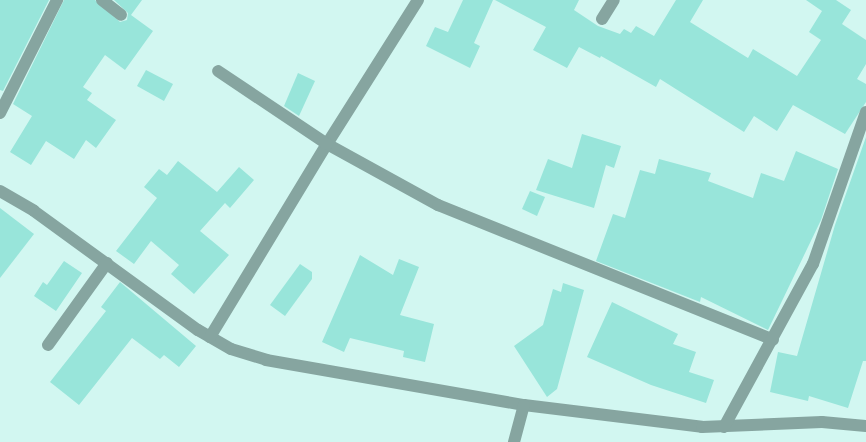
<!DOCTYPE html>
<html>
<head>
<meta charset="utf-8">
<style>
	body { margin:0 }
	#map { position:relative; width:866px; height:442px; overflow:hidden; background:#d2f7f1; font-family:"Space Grotesk",sans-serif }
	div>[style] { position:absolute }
	.building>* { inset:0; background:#98e5da }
	.minor>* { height:12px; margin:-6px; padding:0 6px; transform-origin:6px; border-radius:6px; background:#86a5a0 }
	span { translate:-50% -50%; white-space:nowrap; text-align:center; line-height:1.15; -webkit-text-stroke:4px #fff; paint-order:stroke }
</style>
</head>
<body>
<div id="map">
	<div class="building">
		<i style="clip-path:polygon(0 0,49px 0,3px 91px,0 90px)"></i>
		<i style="clip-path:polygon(64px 0,95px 0,120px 22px,127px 20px,128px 13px,114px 0,142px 0,131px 15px,153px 31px,125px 70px,105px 55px,83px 87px,92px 93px,87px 100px,116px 120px,96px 148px,86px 140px,74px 159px,46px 141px,31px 165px,10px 152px,32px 116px,13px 104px)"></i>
		<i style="clip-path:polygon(463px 0,493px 0,474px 43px,480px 46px,470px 68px,426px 46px,435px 27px,448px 32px)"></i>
		<i style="clip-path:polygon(495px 0,579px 0,574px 10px,598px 26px,620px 34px,624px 29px,631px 33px,636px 26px,654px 36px,676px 0,703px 0,690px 22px,748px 58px,753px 49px,797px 76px,821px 40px,809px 32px,822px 11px,806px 0,836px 0,851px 10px,842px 24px,866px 40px,866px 64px,857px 79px,866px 84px,866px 102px,845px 134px,793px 105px,777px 131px,754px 116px,744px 132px,660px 79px,656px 87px,601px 56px,600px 58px,579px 47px,567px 68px,533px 50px,546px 27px)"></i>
		<i style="clip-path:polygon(146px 70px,173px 84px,164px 101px,137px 86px)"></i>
		<i style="clip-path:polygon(298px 73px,315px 81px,299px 116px,284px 106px)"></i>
		<i style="clip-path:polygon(582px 134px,621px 146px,614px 168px,606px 165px,594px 208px,536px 190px,548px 159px,572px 168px)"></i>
		<i style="clip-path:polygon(866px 137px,866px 361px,863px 361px,848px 408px,809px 396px,808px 401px,770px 392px,778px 352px,797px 356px,835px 225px)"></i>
		<i style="clip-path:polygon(796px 151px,838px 169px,821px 220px,768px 330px,701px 297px,700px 302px,596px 261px,613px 214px,625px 218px,640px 170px,655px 174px,659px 159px,711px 173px,708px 181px,753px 198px,761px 173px,784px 181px)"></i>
		<i style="clip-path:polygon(178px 161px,217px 192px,239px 167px,254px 180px,230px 208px,225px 203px,200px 231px,229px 255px,194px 294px,171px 274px,179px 265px,151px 241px,134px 264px,116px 251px,157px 198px,144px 187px,159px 169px,167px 175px)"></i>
		<i style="clip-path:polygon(530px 191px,545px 197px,537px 216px,522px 209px)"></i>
		<i style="clip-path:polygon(0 208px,34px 234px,0 278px)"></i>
		<i style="clip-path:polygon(360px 255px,393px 275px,399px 259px,419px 267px,400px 315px,434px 324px,425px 362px,403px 357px,404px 351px,350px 338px,344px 352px,322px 342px)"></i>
		<i style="clip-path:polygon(64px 261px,82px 273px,56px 311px,34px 296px,43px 282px,47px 285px)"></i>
		<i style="clip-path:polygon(300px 264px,312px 272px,312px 279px,285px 316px,270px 305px)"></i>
		<i style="clip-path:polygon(120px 282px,196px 346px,179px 367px,164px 355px,160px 359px,132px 338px,79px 405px,50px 382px,106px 311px,101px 307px)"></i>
		<i style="clip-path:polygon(563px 283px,584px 290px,557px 389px,547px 397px,514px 346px,543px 325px,553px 289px,561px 292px)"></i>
		<i style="clip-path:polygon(612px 302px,678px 334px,673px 344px,696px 352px,689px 372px,714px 380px,706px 403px,651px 385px,587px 357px)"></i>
	</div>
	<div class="minor">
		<i style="left:102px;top:0;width:24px;rotate:38deg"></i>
		<i style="left:418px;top:0;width:170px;rotate:122.3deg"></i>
		<i style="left:327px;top:144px;width:127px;rotate:28.8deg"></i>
		<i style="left:438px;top:205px;width:361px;rotate:21.9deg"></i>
		<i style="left:602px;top:19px;width:22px;rotate:-58deg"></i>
		<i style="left:0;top:113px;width:127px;rotate:-63.2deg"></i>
		<i style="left:0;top:191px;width:39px;rotate:30deg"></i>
		<i style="left:34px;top:211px;width:203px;rotate:36deg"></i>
		<i style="left:198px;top:330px;width:38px;rotate:30deg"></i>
		<i style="left:231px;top:349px;width:37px;rotate:17deg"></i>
		<i style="left:266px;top:360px;width:262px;rotate:9.9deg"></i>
		<i style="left:524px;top:405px;width:179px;rotate:7deg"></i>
		<i style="left:702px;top:427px;width:120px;rotate:-2.4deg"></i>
		<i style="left:822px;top:422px;width:44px;rotate:5.2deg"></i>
		<i style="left:210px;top:337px;width:226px;rotate:-58.8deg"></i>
		<i style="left:327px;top:144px;width:131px;rotate:-146.2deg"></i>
		<i style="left:48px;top:345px;width:101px;rotate:-54.3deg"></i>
		<i style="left:724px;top:427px;width:186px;rotate:-61.4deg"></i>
		<i style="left:813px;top:264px;width:161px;rotate:-70.8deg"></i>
		<i style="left:514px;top:442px;width:38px;rotate:-75deg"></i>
	</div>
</div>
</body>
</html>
